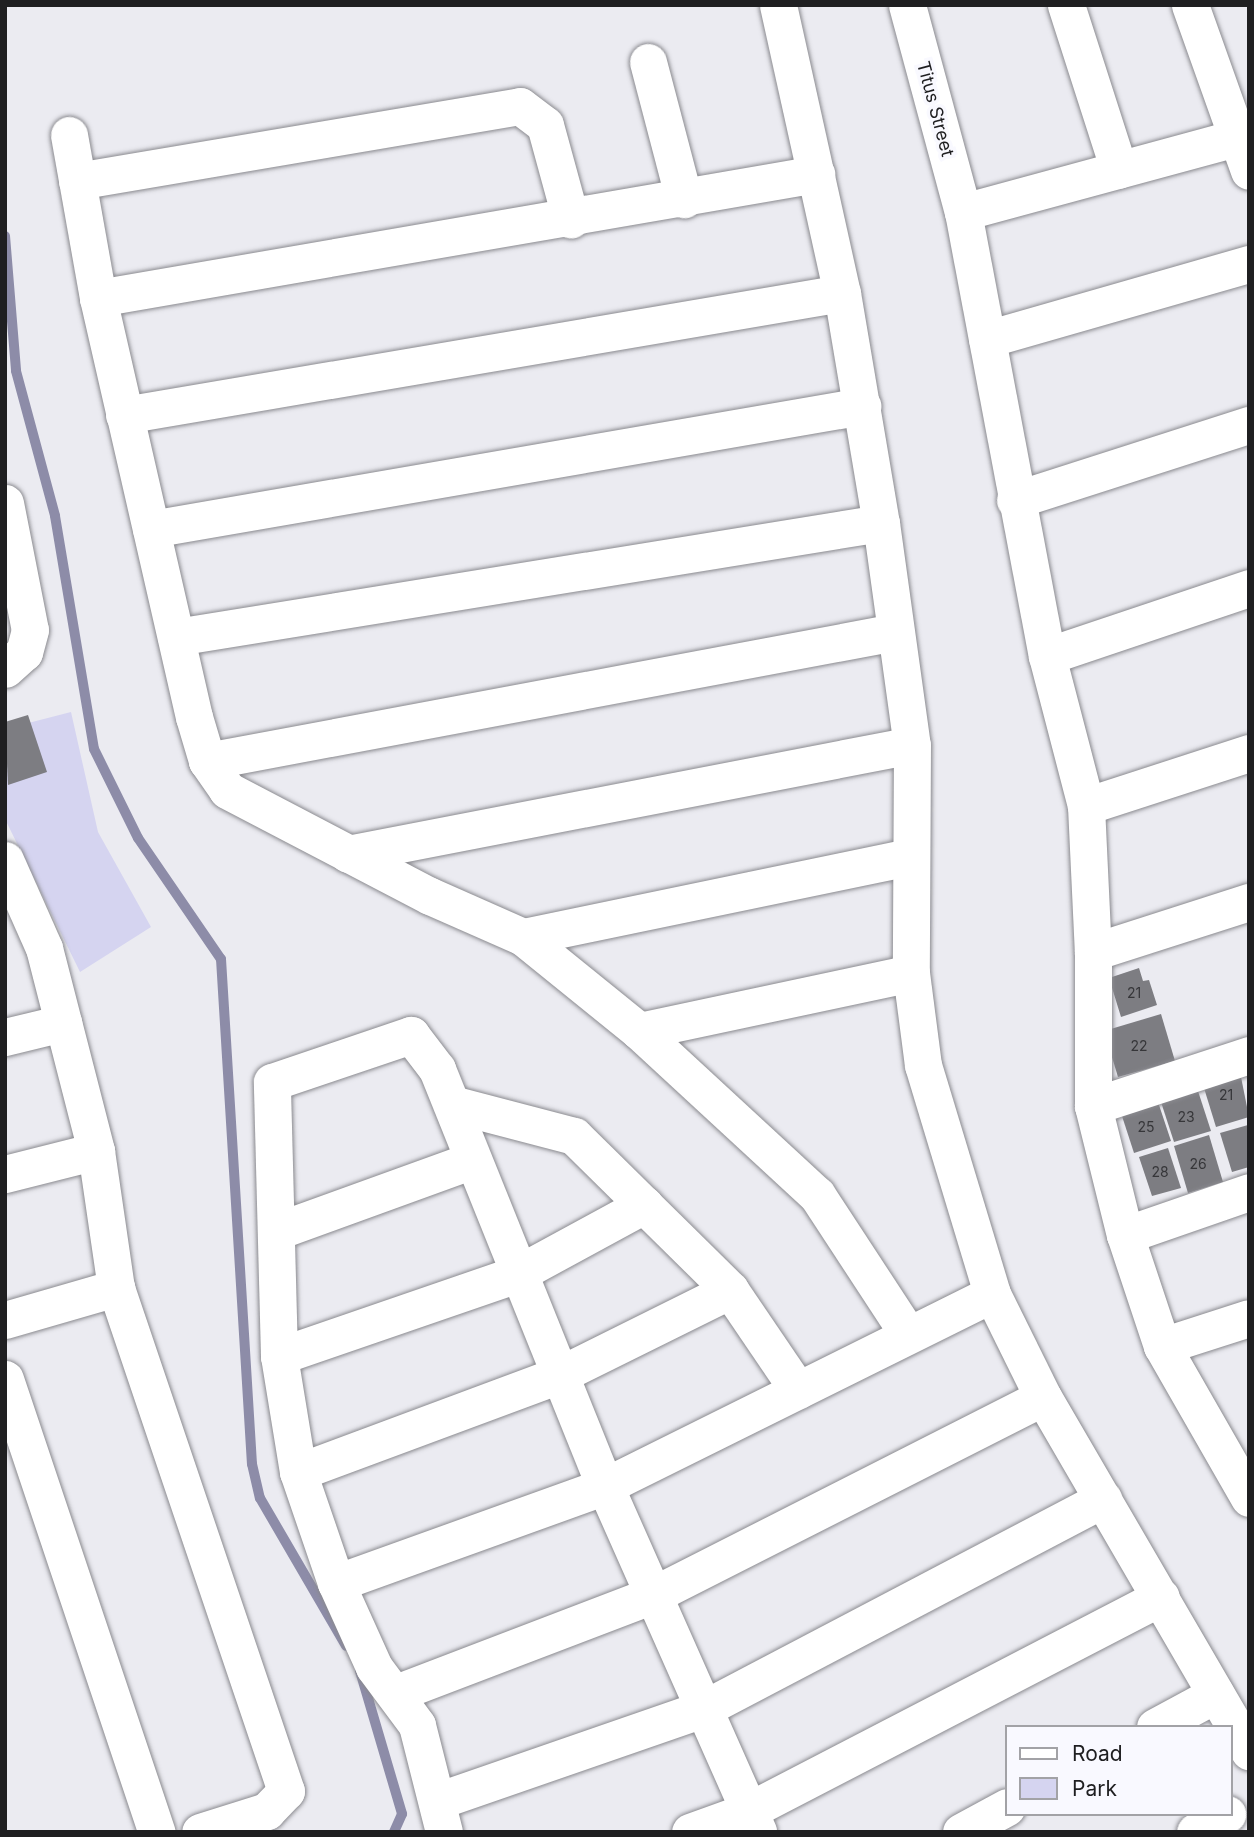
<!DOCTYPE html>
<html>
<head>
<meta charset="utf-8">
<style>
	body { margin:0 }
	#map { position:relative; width:1254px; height:1837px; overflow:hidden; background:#ebebf1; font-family:Inter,sans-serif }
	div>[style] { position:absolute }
	.green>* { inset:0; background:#d5d4f0 }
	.stream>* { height:10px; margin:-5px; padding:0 5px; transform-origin:5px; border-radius:5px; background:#8d8ca8 }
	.building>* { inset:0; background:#7d7d82 }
	.roads { filter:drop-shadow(0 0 2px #8a8a8f) drop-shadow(0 0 2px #8a8a8f) }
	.street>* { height:37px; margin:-18.5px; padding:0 18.5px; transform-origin:18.5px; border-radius:18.5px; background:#fff }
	span { translate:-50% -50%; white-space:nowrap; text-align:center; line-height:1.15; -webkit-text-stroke:7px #f9f9ff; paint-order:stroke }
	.number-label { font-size:14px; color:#363639 }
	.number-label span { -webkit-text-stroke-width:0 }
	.street-label { font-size:18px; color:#1f1f21 }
	.frame { position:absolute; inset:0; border:7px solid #1f1f21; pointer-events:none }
	.legend { position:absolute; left:1005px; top:1725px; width:228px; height:91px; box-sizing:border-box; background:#f9f9ff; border:2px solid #a2a2a6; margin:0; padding:9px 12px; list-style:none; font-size:21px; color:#1f1f21 }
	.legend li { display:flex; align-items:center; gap:14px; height:35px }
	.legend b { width:35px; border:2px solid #a2a2a6 }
</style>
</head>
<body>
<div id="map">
	<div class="green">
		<i style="clip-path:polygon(71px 712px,98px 832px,151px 927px,80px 972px,5px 819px,5px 729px)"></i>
	</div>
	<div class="stream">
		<i style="left:5px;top:236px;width:135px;rotate:85.3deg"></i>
		<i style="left:16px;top:371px;width:150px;rotate:74.9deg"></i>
		<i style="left:55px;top:516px;width:236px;rotate:80.5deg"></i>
		<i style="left:94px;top:749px;width:99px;rotate:63.7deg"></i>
		<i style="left:138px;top:838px;width:147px;rotate:55.6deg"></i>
		<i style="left:221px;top:959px;width:506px;rotate:86.49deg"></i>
		<i style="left:252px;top:1464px;width:35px;rotate:77deg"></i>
		<i style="left:260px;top:1498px;width:171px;rotate:59.8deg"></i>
		<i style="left:360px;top:1671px;width:149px;rotate:73.6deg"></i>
		<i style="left:402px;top:1814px;width:20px;rotate:114deg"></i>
	</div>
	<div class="building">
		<i style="clip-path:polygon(28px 715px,47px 772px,8px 785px,5px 722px)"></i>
		<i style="clip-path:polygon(1139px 968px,1143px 981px,1149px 980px,1157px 1005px,1121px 1017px,1109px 978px)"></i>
		<i style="clip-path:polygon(1161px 1014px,1175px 1061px,1118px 1077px,1104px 1031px)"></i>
		<i style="clip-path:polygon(1241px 1077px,1249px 1117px,1216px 1127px,1204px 1088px)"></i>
		<i style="clip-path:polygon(1198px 1091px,1211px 1131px,1174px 1142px,1161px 1102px)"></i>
		<i style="clip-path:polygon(1158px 1102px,1171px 1141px,1134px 1153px,1121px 1113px)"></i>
		<i style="clip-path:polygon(1248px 1125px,1249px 1167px,1232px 1172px,1220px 1133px)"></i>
		<i style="clip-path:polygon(1209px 1135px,1223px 1182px,1188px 1193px,1174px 1146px)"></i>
		<i style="clip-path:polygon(1168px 1148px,1181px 1188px,1152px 1196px,1139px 1157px)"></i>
	</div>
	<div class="roads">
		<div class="street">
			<i style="left:778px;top:5px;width:295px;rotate:77.5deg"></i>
			<i style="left:842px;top:293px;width:233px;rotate:80.4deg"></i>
			<i style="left:881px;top:523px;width:224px;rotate:82.1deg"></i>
			<i style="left:912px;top:745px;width:228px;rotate:90.3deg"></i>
			<i style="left:911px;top:973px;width:93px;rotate:82.6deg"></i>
			<i style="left:923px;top:1065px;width:239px;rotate:73.2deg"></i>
			<i style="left:992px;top:1294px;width:115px;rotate:63.7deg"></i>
			<i style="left:1043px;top:1397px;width:410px;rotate:59.8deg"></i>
			<i style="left:907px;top:5px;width:214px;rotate:74.9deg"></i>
			<i style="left:963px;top:212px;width:452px;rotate:79.3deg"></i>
			<i style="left:1047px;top:656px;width:155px;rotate:75.4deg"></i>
			<i style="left:1086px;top:806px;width:146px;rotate:87.3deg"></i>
			<i style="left:1093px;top:952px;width:154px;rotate:90deg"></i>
			<i style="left:1093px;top:1106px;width:133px;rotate:76.1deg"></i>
			<i style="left:1125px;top:1235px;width:117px;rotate:71.6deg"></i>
			<i style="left:1162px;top:1346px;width:175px;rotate:60.2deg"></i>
			<i style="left:1066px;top:5px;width:173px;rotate:72.2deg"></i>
			<i style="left:1190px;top:5px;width:176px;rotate:70.4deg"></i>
			<i style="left:648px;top:62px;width:142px;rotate:75.3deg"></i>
			<i style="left:69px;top:135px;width:166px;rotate:79.9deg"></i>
			<i style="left:98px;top:298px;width:430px;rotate:77.1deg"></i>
			<i style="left:194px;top:717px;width:46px;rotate:73.5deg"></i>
			<i style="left:207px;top:761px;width:35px;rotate:55deg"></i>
			<i style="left:227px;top:790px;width:229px;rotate:27.6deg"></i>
			<i style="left:430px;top:896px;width:102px;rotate:23.8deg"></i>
			<i style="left:523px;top:937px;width:149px;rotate:39deg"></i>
			<i style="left:639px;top:1031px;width:242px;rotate:42.7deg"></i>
			<i style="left:817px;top:1195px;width:166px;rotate:56.8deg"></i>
			<i style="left:77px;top:181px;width:449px;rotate:-9.6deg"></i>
			<i style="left:520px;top:106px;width:31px;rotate:37deg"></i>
			<i style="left:545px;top:125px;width:98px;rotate:74.7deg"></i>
			<i style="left:963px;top:212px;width:283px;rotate:-15.2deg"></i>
			<i style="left:98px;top:298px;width:729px;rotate:-9.8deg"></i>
			<i style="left:987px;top:339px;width:273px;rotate:-16deg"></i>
			<i style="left:124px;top:415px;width:728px;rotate:-9.64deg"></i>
			<i style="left:1015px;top:500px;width:246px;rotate:-17.8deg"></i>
			<i style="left:5px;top:503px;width:129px;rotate:78.9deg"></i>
			<i style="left:30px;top:630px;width:23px;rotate:105deg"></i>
			<i style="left:24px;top:652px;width:25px;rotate:138deg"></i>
			<i style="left:151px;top:529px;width:722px;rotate:-9.81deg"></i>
			<i style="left:176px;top:637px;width:714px;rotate:-9.19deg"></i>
			<i style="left:1047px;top:656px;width:213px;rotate:-18.6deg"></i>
			<i style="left:207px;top:761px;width:700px;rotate:-10.62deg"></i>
			<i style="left:1086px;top:806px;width:171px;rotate:-18deg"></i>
			<i style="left:348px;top:854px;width:574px;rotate:-10.94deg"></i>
			<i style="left:5px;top:860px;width:96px;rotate:66.1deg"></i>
			<i style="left:44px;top:948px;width:210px;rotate:75.6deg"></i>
			<i style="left:96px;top:1151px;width:138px;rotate:81.7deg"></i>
			<i style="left:116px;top:1288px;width:531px;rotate:71.33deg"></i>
			<i style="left:286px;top:1791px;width:28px;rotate:134deg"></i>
			<i style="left:267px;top:1811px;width:70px;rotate:162.6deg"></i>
			<i style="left:523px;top:937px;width:396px;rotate:-11.7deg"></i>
			<i style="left:1093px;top:952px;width:164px;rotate:-17.8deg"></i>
			<i style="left:639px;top:1031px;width:278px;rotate:-12deg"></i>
			<i style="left:5px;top:1037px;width:60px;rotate:-13.6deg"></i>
			<i style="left:452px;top:1104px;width:126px;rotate:14.7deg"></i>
			<i style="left:574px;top:1136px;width:219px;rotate:44.6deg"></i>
			<i style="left:730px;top:1290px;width:121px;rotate:55.8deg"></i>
			<i style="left:1093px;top:1106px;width:164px;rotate:-18.1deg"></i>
			<i style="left:5px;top:1174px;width:94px;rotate:-14.2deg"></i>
			<i style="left:277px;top:1231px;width:208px;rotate:-19.9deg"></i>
			<i style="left:1125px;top:1235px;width:131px;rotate:-19.1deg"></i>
			<i style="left:5px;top:1320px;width:116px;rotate:-16.1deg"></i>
			<i style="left:1162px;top:1346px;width:91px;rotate:-17.8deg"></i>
			<i style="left:279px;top:1356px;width:252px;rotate:-19deg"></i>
			<i style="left:517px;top:1274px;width:145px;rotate:-28.5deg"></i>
			<i style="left:5px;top:1379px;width:478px;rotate:71.5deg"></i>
			<i style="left:298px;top:1472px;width:278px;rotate:-20.4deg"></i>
			<i style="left:559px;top:1375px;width:191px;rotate:-26.4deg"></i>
			<i style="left:336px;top:1583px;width:286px;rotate:-19.8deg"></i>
			<i style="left:605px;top:1486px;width:432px;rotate:-26.4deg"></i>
			<i style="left:396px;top:1693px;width:275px;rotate:-20.9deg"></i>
			<i style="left:653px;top:1595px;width:437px;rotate:-26.9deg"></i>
			<i style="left:1155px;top:1727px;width:69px;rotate:-28.4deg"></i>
			<i style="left:440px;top:1800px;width:278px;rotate:-19.1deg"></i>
			<i style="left:703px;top:1709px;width:452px;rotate:-27.7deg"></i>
			<i style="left:444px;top:1832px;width:110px;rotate:-104.2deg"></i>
			<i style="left:417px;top:1725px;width:72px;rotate:-126.6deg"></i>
			<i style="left:374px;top:1667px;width:92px;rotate:-114.3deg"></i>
			<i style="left:336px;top:1583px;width:117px;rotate:-108.9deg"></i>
			<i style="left:298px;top:1472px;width:118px;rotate:-99.3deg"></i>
			<i style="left:279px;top:1356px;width:274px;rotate:-91.5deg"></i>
			<i style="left:272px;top:1082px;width:147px;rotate:-18.7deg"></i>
			<i style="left:411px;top:1035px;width:43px;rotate:52.6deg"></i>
			<i style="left:437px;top:1069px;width:450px;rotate:68.1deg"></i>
			<i style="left:605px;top:1486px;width:378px;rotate:66.1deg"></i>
			<i style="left:690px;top:1832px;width:62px;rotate:-19.9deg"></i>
			<i style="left:748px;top:1811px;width:465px;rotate:-27.4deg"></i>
			<i style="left:961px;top:1832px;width:52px;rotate:-28.5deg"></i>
			<i style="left:1195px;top:1832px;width:37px;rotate:-29deg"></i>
		</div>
	</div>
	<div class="number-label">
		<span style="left:1134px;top:993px">21</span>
		<span style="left:1139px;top:1046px">22</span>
		<span style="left:1226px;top:1095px">21</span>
		<span style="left:1186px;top:1117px">23</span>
		<span style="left:1146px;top:1127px">25</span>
		<span style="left:1198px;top:1164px">26</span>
		<span style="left:1160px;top:1172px">28</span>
	</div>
	<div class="street-label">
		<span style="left:935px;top:109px;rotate:75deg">Titus Street</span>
	</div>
	<div class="frame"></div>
	<ul class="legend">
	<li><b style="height:9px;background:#fff"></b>Road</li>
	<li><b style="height:19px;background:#d5d4f0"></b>Park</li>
	</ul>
</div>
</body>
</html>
